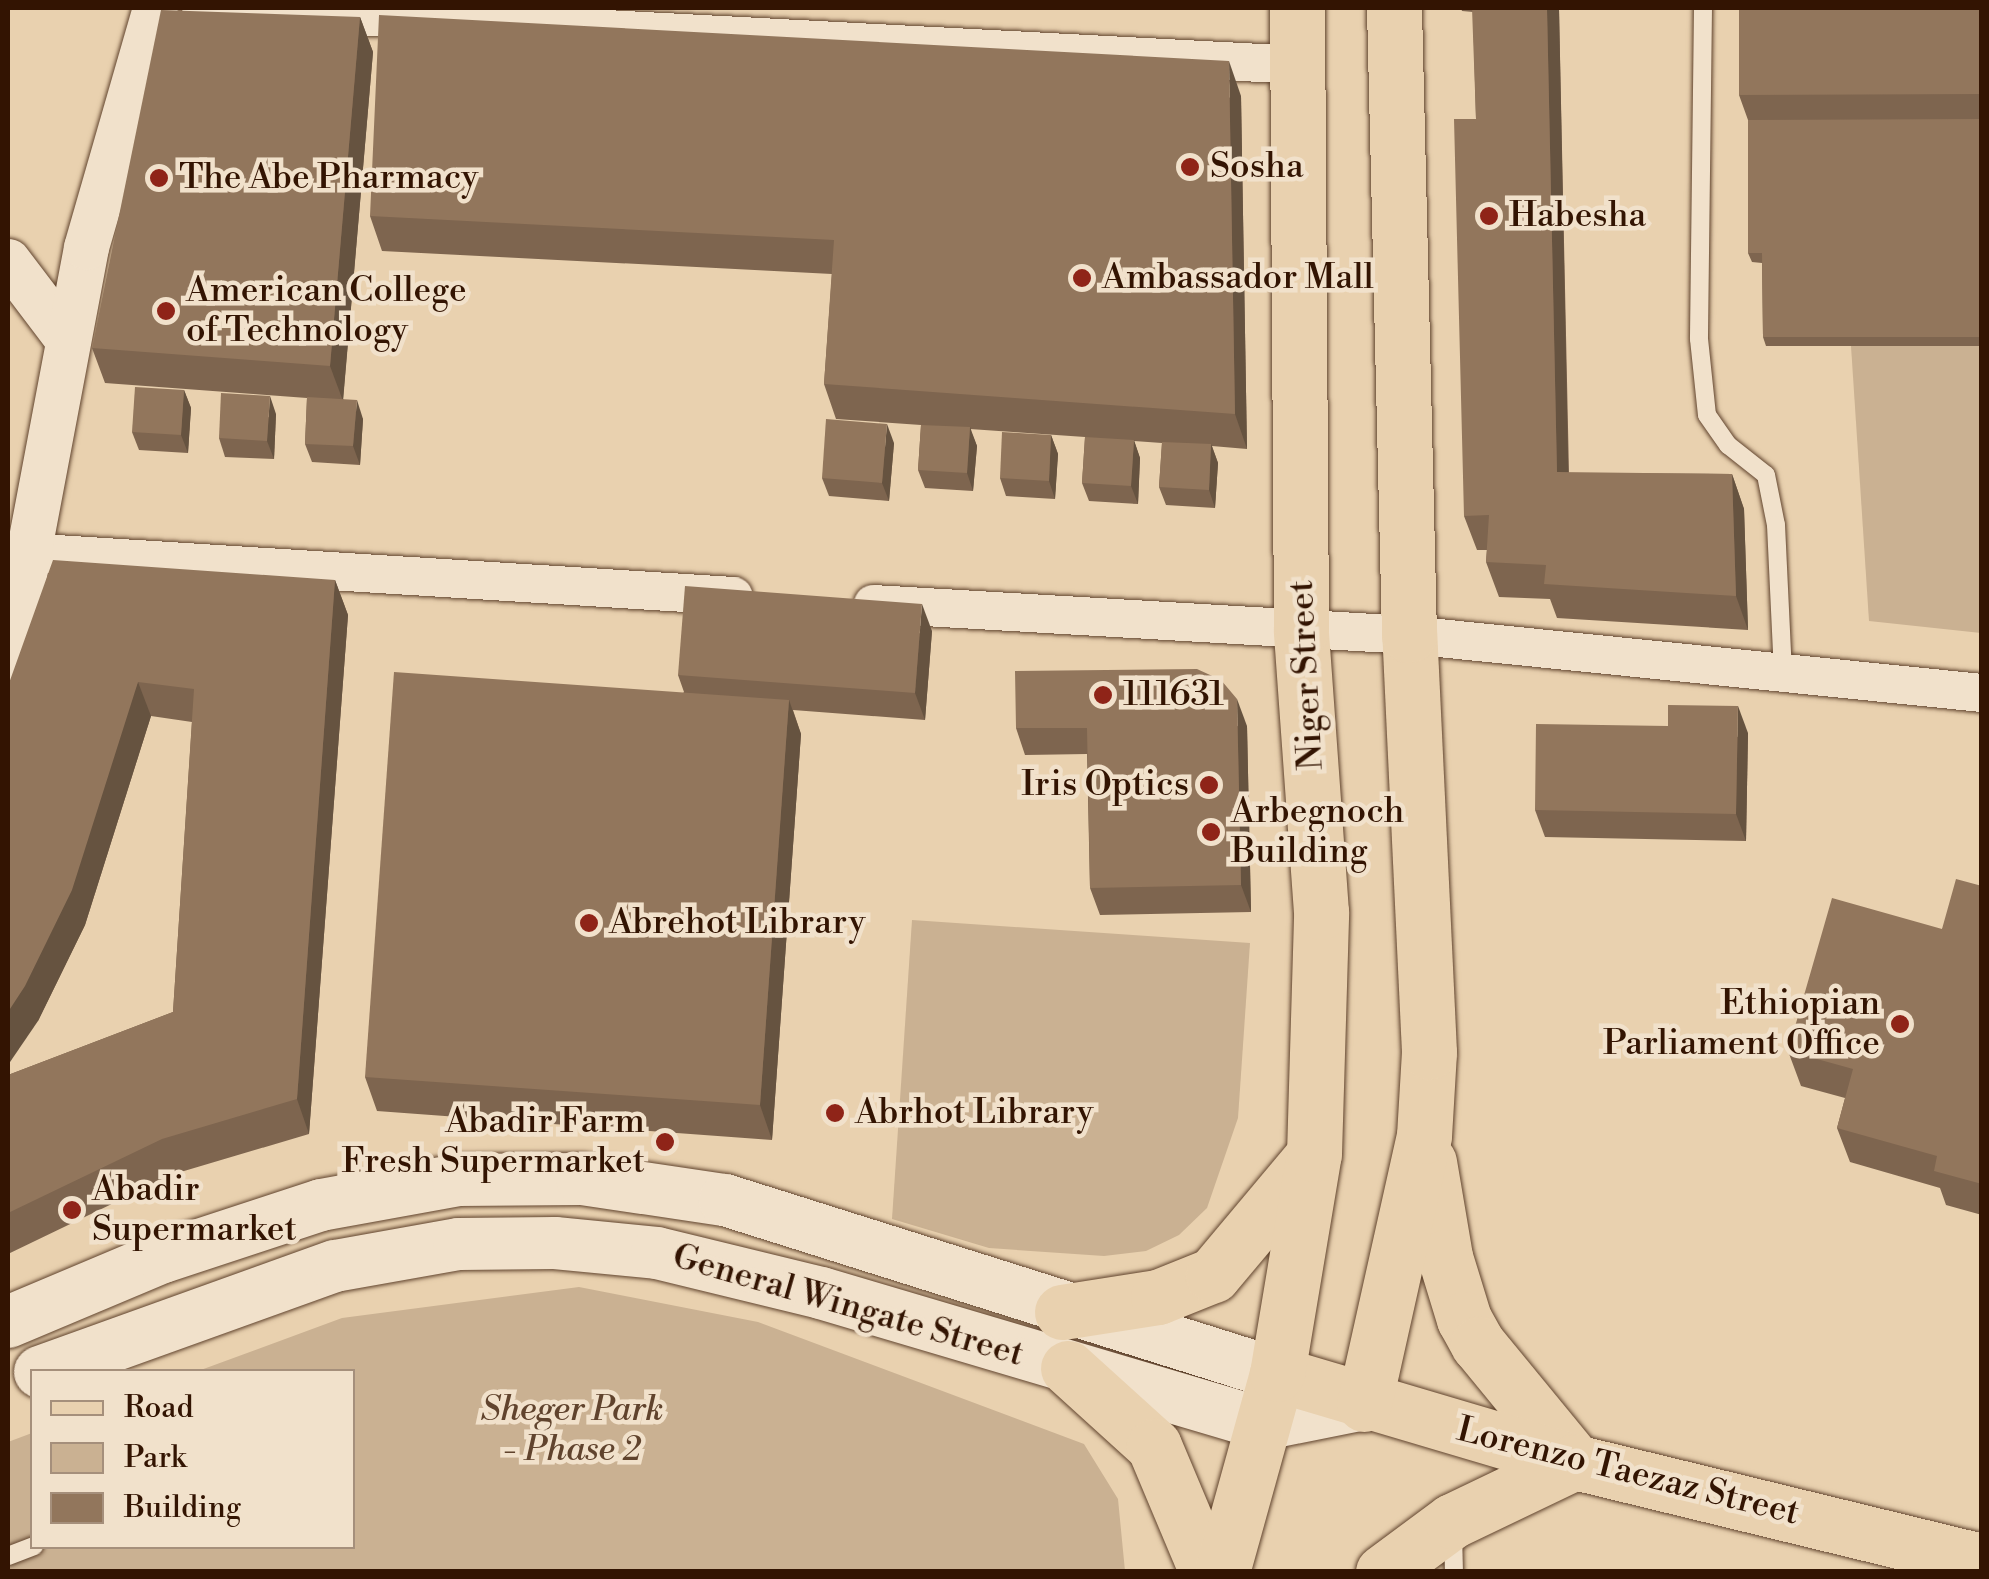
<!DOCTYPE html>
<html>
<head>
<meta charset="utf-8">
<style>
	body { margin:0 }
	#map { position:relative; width:1989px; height:1579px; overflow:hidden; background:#e9d1af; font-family:"Libre Bodoni",serif }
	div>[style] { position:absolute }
	.green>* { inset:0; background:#cab192 }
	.roads { filter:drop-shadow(0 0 2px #60432d) drop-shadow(0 0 2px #60432d) }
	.service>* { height:18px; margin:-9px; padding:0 9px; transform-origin:9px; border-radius:9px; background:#f1e1cb }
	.minor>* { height:38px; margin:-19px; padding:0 19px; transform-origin:19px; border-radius:19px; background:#f1e1cb }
	.tertiary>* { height:45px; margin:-22.5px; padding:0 22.5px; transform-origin:22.5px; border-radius:22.5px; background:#f1e1cb }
	.secondary>* { height:52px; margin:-26px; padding:0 26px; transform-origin:26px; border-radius:26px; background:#f1e1cb }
	.primary>* { height:55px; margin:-27.5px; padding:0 27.5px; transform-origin:27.5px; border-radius:27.5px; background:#e9d1af }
	.wall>* { inset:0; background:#7e654f }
	.shaded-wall>* { inset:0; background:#665340 }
	.building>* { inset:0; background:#92765c }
	.dots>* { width:28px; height:28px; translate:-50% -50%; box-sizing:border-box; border:5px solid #f1e1cb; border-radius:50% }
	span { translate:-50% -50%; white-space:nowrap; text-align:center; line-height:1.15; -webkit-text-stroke:9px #f1e1cb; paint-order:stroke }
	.poi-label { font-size:35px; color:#331402 }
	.left { translate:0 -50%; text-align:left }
	.right { translate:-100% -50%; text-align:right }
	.street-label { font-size:35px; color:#331402 }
	.park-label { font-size:35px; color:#60432d; font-style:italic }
	.frame { position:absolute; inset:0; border:10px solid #331402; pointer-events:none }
	.legend { position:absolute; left:30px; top:1369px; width:325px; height:180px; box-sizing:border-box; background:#f1e1cb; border:2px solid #a58f7b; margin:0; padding:12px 18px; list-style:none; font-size:30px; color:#331402 }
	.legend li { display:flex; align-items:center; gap:20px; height:50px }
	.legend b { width:50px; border:2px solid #a58f7b }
</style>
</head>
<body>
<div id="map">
	<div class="green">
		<i style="clip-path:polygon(1851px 346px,1981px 346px,1981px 633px,1869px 621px)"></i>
		<i style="clip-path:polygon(912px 920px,1250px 943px,1238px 1118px,1207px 1208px,1179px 1235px,1146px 1251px,1104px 1256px,989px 1248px,892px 1219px)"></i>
		<i style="clip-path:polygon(579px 1287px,758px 1322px,1084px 1444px,1118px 1499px,1125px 1571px,8px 1571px,8px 1442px,32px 1433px,32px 1546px,352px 1546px,352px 1372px,198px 1371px,342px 1318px)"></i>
	</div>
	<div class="roads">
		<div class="service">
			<i style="left:1703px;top:8px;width:331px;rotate:90.7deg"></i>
			<i style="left:1699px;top:339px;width:76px;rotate:84deg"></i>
			<i style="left:1707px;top:415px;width:37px;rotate:55deg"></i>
			<i style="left:1728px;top:445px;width:48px;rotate:38.3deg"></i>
			<i style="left:1766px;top:475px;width:51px;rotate:78.7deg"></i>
			<i style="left:1776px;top:525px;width:148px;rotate:87.3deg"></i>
			<i style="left:1453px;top:1532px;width:40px;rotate:88.6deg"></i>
			<i style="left:8px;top:1556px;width:28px;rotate:-21deg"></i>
		</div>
		<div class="minor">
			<i style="left:201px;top:8px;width:1098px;rotate:2.97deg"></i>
			<i style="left:8px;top:551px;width:727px;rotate:3.55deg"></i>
			<i style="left:873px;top:604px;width:537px;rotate:3.31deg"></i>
			<i style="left:1409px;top:635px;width:576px;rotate:5.78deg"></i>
		</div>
		<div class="tertiary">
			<i style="left:8px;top:261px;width:99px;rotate:52.8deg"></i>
			<i style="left:8px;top:660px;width:420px;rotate:-79.3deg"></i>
			<i style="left:86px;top:247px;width:249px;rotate:-73.9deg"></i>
		</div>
		<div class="secondary">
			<i style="left:8px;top:1322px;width:168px;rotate:-22.8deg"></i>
			<i style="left:163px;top:1257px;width:166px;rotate:-18.2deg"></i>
			<i style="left:321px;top:1205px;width:139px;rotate:-10.3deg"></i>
			<i style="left:458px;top:1180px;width:124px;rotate:-0.5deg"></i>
			<i style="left:582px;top:1179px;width:145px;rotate:8.4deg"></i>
			<i style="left:725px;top:1200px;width:579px;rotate:17.5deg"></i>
			<i style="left:40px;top:1372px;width:313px;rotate:-19.8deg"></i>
			<i style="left:335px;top:1266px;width:126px;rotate:-10.1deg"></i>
			<i style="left:459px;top:1244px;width:96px;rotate:-0.6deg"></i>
			<i style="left:555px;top:1243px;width:102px;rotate:5.6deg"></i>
			<i style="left:657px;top:1253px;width:169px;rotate:13.7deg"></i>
			<i style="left:821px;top:1293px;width:462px;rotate:16.5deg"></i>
			<i style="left:1264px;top:1424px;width:102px;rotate:-11.3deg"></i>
		</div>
		<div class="primary">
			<i style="left:1429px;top:1162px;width:96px;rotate:80.4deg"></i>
			<i style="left:1445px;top:1257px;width:65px;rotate:73deg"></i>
			<i style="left:1464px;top:1319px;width:29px;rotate:61deg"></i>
			<i style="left:1478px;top:1344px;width:153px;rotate:50.6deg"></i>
			<i style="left:1062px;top:1312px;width:97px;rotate:-8.9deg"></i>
			<i style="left:1158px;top:1297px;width:59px;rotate:-21.8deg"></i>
			<i style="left:1213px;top:1275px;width:154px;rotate:-50deg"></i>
			<i style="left:1068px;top:1368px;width:116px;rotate:42.2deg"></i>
			<i style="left:1154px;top:1446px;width:137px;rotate:67.2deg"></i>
			<i style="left:1277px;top:1374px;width:311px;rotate:16.5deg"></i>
			<i style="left:1575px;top:1462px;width:419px;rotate:13.7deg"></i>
			<i style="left:1364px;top:1404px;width:275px;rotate:-77.4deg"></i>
			<i style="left:1424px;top:1136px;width:84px;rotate:-86.6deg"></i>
			<i style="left:1429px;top:1052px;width:417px;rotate:-92.7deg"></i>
			<i style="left:1409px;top:635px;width:627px;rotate:-91.37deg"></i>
			<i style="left:1222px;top:1572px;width:205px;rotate:-74.5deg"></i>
			<i style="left:1277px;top:1374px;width:223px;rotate:-80.5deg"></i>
			<i style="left:1314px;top:1154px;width:242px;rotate:-88.3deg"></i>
			<i style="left:1321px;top:912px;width:283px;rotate:-94.1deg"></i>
			<i style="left:1301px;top:630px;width:622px;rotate:-90.37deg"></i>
			<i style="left:1383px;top:1572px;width:86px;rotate:-36.5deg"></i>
			<i style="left:1452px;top:1521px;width:136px;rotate:-25.6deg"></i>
		</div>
	</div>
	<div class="wall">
		<i style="clip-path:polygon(1461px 8px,1559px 9px,1569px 473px,1732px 474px,1744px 509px,1748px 630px,1557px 618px,1550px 599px,1499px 597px,1486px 562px,1487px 550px,1477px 550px,1464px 516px,1476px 119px,1473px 12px,1462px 11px)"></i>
		<i style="clip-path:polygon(1982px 8px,1982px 346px,1766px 346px,1763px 337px,1762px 263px,1752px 262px,1748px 253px,1748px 120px,1739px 95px)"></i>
		<i style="clip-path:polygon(360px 17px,373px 52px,343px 399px,363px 419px,360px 465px,312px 462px,305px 444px,307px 398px,105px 383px,92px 348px)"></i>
		<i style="clip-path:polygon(1241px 96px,1247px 449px,1212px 446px,1218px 463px,1215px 508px,1166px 505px,1159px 487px,1162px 443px,1134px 441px,1140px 458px,1138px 504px,1089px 501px,1082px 483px,1085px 437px,970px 429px,977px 446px,973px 491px,925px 488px,918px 470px,921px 425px,836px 419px,824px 384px,832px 274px,382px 251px,370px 216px)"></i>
		<i style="clip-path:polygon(184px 390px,191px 408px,188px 453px,139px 450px,132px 432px)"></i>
		<i style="clip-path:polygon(276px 414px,274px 459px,225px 457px,219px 438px)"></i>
		<i style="clip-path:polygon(1051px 435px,1058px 454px,1055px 499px,1006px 496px,1000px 478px)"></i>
		<i style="clip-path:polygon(894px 443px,889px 501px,829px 496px,822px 478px)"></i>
		<i style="clip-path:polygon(335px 580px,348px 615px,309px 1134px,174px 1174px,8px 1254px,8px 1075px,173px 1012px,192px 722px,151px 716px,85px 925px,38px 1021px,8px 686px)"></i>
		<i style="clip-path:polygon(932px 631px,925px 720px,793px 710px,801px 734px,772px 1140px,377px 1111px,365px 1077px,684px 692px,678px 675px)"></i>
		<i style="clip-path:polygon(1247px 726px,1251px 912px,1100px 915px,1090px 888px,1087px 754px,1025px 755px,1016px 728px)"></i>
		<i style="clip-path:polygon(1748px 733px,1746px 841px,1545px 837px,1535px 810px)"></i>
		<i style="clip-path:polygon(1982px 886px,1982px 1215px,1946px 1205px,1940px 1188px,1850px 1162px,1837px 1128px,1845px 1098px,1801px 1086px,1788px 1051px,1942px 929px)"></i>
	</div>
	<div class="shaded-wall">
		<i style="clip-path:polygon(1547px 8px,1559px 9px,1569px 507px,1557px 472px)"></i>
		<i style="clip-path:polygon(360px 17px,373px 52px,343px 401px,330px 366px)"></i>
		<i style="clip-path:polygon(1229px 61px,1241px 96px,1247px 449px,1235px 414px)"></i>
		<i style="clip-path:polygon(184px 390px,191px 408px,188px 453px,181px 435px)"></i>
		<i style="clip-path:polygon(270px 396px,276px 414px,274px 459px,267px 441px)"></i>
		<i style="clip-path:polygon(357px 400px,363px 419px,360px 465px,353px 446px)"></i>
		<i style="clip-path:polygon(887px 424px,894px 443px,889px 501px,882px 483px)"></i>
		<i style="clip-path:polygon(970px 427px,977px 446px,973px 491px,967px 473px)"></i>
		<i style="clip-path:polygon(1051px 435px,1058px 454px,1055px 499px,1049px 481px)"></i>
		<i style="clip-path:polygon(1134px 440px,1140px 458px,1138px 504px,1131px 486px)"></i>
		<i style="clip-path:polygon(1211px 444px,1218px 463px,1215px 508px,1209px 490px)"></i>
		<i style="clip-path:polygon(1732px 474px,1744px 509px,1748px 630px,1736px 596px)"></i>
		<i style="clip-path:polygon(335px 580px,348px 615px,309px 1134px,297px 1099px)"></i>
		<i style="clip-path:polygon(922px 604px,932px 631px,925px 720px,915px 693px)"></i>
		<i style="clip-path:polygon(138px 682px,151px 716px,85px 925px,38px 1021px,8px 1065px,8px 1012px)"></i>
		<i style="clip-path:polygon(1237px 699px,1247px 726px,1251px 912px,1241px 885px)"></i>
		<i style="clip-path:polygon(789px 700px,801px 734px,772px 1140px,760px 1105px)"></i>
		<i style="clip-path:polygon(1738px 706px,1748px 733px,1746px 841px,1736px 814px)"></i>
	</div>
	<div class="building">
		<i style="clip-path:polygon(1472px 8px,1547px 8px,1557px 472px,1732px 474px,1736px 596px,1544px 584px,1546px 565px,1486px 562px,1489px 515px,1464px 516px,1454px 119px,1476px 119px)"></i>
		<i style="clip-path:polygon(1739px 8px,1982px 8px,1982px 94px,1739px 95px)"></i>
		<i style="clip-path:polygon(161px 10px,360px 17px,330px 366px,92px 348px)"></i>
		<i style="clip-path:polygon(379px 15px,1229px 61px,1235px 414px,824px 384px,834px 240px,370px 216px)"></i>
		<i style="clip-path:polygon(1982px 119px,1982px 337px,1763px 337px,1762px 253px,1748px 253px,1748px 120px)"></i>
		<i style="clip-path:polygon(135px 387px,184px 390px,181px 435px,132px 432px)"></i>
		<i style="clip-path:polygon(221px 393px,270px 396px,267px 441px,219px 438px)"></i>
		<i style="clip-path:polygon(307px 397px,357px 400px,353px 446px,305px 444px)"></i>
		<i style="clip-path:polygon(826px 419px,887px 424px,882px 483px,822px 478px)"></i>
		<i style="clip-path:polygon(921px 425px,970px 427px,967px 473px,918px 470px)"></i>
		<i style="clip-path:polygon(1002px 432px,1051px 435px,1049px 481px,1000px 478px)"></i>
		<i style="clip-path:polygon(1085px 437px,1134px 440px,1131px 486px,1082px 483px)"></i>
		<i style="clip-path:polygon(1162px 442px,1211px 444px,1209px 490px,1159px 487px)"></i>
		<i style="clip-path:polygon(53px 560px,335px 580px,297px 1099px,162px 1139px,8px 1213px,8px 1075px,173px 1012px,194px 689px,138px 682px,72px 890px,25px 986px,8px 1012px,8px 686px)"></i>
		<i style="clip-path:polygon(685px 586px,922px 604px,915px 693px,678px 675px)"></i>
		<i style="clip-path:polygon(1197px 669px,1221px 680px,1237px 699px,1241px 885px,1090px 888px,1087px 728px,1016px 728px,1015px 671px)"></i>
		<i style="clip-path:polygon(394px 672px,789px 700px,760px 1105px,365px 1077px)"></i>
		<i style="clip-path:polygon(1668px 705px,1738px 706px,1736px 814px,1535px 810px,1536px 724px,1668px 726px)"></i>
		<i style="clip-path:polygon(1956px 879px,1982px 886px,1982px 1184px,1934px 1171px,1937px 1156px,1837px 1128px,1853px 1069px,1788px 1051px,1832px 898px,1942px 929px)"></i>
	</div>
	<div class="dots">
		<i style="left:1190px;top:167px;background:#8f2418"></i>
		<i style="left:159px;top:178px;background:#8f2418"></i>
		<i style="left:1489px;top:216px;background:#8f2418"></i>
		<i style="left:1082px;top:278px;background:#8f2418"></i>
		<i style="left:166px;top:311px;background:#8f2418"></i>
		<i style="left:1103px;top:695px;background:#8f2418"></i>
		<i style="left:1209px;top:785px;background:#8f2418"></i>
		<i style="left:1211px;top:832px;background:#8f2418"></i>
		<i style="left:589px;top:923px;background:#8f2418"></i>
		<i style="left:1900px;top:1024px;background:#8f2418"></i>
		<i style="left:835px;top:1113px;background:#8f2418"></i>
		<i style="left:665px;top:1142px;background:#8f2418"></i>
		<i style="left:72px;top:1210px;background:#8f2418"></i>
	</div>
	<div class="poi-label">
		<span class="left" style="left:1210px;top:167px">Sosha</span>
		<span class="left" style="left:179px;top:178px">The Abe Pharmacy</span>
		<span class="left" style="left:1509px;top:216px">Habesha</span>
		<span class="left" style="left:1102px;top:278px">Ambassador Mall</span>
		<span class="left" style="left:186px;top:311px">American College<br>of Technology</span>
		<span class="left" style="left:1123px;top:695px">111631</span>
		<span class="right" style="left:1189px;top:785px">Iris Optics</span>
		<span class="left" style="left:1231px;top:832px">Arbegnoch<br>Building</span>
		<span class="left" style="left:609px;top:923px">Abrehot Library</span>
		<span class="right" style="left:1880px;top:1024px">Ethiopian<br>Parliament Office</span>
		<span class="left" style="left:855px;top:1113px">Abrhot Library</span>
		<span class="right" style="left:645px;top:1142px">Abadir Farm<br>Fresh Supermarket</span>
		<span class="left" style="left:92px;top:1210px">Abadir<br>Supermarket</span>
	</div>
	<div class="street-label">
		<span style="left:1307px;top:675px;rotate:-93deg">Niger Street</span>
		<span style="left:848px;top:1306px;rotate:16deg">General Wingate Street</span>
		<span style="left:1628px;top:1472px;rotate:14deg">Lorenzo Taezaz Street</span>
	</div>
	<div class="park-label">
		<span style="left:572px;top:1430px">Sheger Park<br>- Phase 2</span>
	</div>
	<div class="frame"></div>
	<ul class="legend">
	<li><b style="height:12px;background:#e9d1af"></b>Road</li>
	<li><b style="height:28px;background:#cab192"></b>Park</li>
	<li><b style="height:28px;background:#92765c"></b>Building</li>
	</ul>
</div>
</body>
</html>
